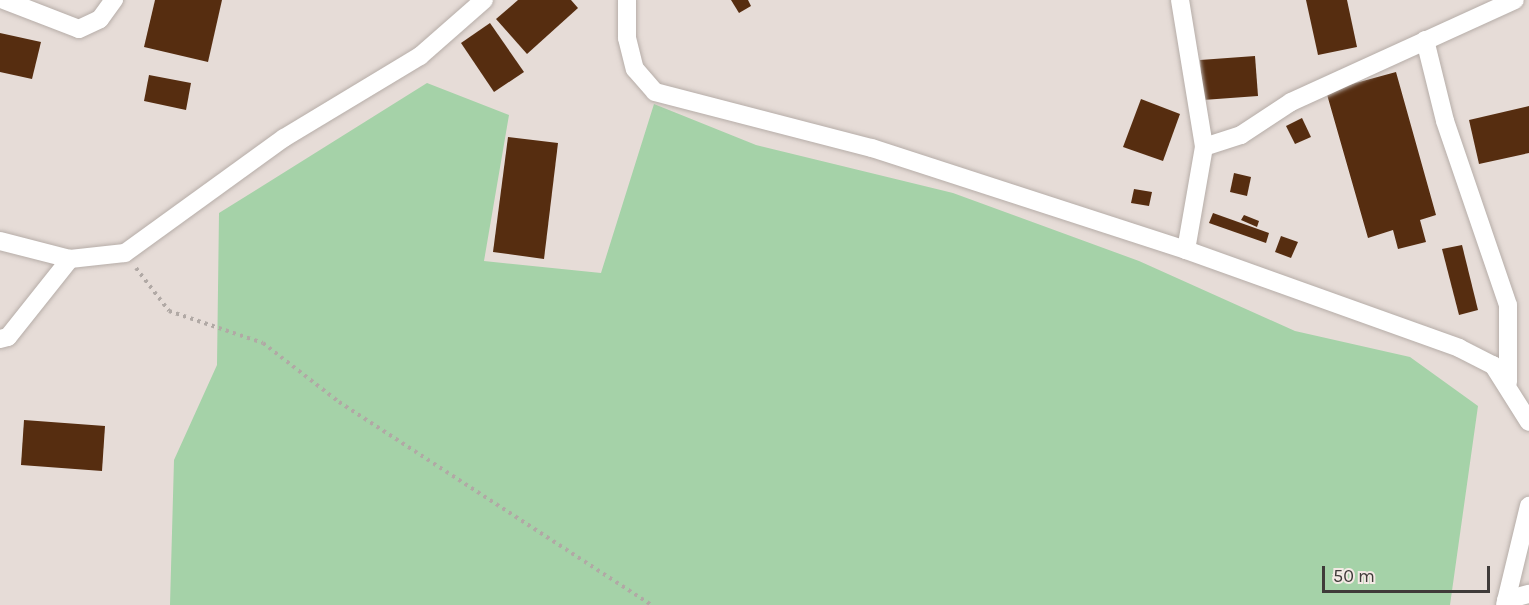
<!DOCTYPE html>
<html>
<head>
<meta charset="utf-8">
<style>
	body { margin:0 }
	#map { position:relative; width:1529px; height:605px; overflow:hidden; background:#e6dcd7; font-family:Karla,sans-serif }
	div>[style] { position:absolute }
	.green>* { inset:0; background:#a5d2a8 }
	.building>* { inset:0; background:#562d10 }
	.path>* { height:4px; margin-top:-2px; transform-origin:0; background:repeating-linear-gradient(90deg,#b1a9a5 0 3px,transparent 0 7.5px) }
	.roads { filter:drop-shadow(0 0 2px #b6ada8) drop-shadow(0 0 2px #b6ada8) }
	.minor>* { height:18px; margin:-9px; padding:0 9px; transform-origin:9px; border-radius:9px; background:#fff }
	span { translate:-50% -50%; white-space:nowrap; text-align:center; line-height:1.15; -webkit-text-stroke:6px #f3e9e4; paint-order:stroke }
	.scale { position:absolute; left:1322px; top:566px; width:168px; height:27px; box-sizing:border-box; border:3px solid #3f3b39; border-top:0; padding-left:8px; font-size:18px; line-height:21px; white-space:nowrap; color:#3f3b39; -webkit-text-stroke:4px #f3e9e4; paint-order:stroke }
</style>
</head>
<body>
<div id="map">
	<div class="green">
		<i style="clip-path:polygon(427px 83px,509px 115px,484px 261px,601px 273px,654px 104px,756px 145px,953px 193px,1139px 261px,1295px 331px,1410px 357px,1478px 406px,1450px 605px,170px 605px,174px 460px,217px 365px,219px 213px)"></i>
	</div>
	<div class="building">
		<i style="clip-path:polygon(155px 0,222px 0,208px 62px,144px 47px)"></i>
		<i style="clip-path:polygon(518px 0,571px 0,578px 8px,527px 54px,496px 19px)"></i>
		<i style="clip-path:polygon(731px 0,748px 0,751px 6px,739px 13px)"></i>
		<i style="clip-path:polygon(1306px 0,1347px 0,1357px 47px,1318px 55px)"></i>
		<i style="clip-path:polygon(490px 23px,524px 72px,494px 92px,461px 43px)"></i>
		<i style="clip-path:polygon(0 33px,41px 42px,32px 79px,0 72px)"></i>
		<i style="clip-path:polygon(1255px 56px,1258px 96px,1203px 100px,1200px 60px)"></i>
		<i style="clip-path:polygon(1396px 72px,1436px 215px,1420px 220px,1426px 242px,1398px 249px,1393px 230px,1368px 238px,1326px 91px)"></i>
		<i style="clip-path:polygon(149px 75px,191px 83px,186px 110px,144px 101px)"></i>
		<i style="clip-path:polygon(1141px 99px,1180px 114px,1163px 161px,1123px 147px)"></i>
		<i style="clip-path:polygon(1529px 106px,1529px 153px,1479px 164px,1469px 120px)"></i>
		<i style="clip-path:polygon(1302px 118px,1311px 137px,1295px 144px,1286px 126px)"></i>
		<i style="clip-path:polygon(508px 137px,558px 143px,544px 259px,493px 252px)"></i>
		<i style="clip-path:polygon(1234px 173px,1251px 177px,1247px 196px,1230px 192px)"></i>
		<i style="clip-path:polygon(1134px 189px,1152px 192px,1149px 206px,1131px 203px)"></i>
		<i style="clip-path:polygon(1213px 213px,1269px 233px,1266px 243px,1209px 223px)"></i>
		<i style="clip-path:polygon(1244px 215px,1259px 221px,1257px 227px,1241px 220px)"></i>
		<i style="clip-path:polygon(1281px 236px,1298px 242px,1291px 258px,1275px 252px)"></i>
		<i style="clip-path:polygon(1462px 245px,1478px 310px,1459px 315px,1442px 249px)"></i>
		<i style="clip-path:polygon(24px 420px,105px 426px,102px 471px,21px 465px)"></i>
	</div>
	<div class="path">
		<i style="left:136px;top:268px;width:54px;rotate:52.5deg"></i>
		<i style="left:169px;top:311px;width:99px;rotate:18.8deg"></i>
		<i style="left:263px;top:343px;width:96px;rotate:37.8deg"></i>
		<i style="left:339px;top:402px;width:372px;rotate:33deg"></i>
	</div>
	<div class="roads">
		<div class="minor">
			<i style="left:4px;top:0;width:80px;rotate:21.1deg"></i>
			<i style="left:79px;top:29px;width:23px;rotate:-25deg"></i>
			<i style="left:100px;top:19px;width:24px;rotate:-54deg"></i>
			<i style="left:627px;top:0;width:38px;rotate:90deg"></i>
			<i style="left:627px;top:38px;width:32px;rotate:76deg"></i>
			<i style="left:635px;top:69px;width:30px;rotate:49deg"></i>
			<i style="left:655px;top:92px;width:224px;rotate:14.5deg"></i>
			<i style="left:872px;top:148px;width:330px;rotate:18deg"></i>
			<i style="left:1186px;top:250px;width:290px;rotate:19.7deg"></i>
			<i style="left:1459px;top:348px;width:38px;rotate:27deg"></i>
			<i style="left:1493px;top:365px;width:67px;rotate:57.7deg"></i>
			<i style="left:1180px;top:0;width:149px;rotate:80.7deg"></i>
			<i style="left:1425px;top:40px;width:83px;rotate:76.1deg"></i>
			<i style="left:1445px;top:121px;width:194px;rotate:71.1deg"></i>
			<i style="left:1508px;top:305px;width:77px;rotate:90deg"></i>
			<i style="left:0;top:241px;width:72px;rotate:14.4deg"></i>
			<i style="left:70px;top:259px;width:55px;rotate:-6.2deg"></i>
			<i style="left:125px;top:253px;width:196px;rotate:-35.9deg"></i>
			<i style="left:284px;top:138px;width:159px;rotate:-31.1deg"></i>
			<i style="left:420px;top:56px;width:85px;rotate:-41.2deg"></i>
			<i style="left:1186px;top:250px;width:105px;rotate:-80.1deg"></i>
			<i style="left:1204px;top:147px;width:39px;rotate:-18deg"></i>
			<i style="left:1241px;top:135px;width:60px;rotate:-33.4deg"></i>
			<i style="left:1291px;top:102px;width:246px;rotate:-24.5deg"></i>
			<i style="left:0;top:339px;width:8px;rotate:-14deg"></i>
			<i style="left:8px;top:337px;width:100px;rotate:-51.5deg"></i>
			<i style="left:1506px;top:600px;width:24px;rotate:-15deg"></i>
			<i style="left:1505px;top:605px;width:102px;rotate:-76.4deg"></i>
		</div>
	</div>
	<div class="scale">50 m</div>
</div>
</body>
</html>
